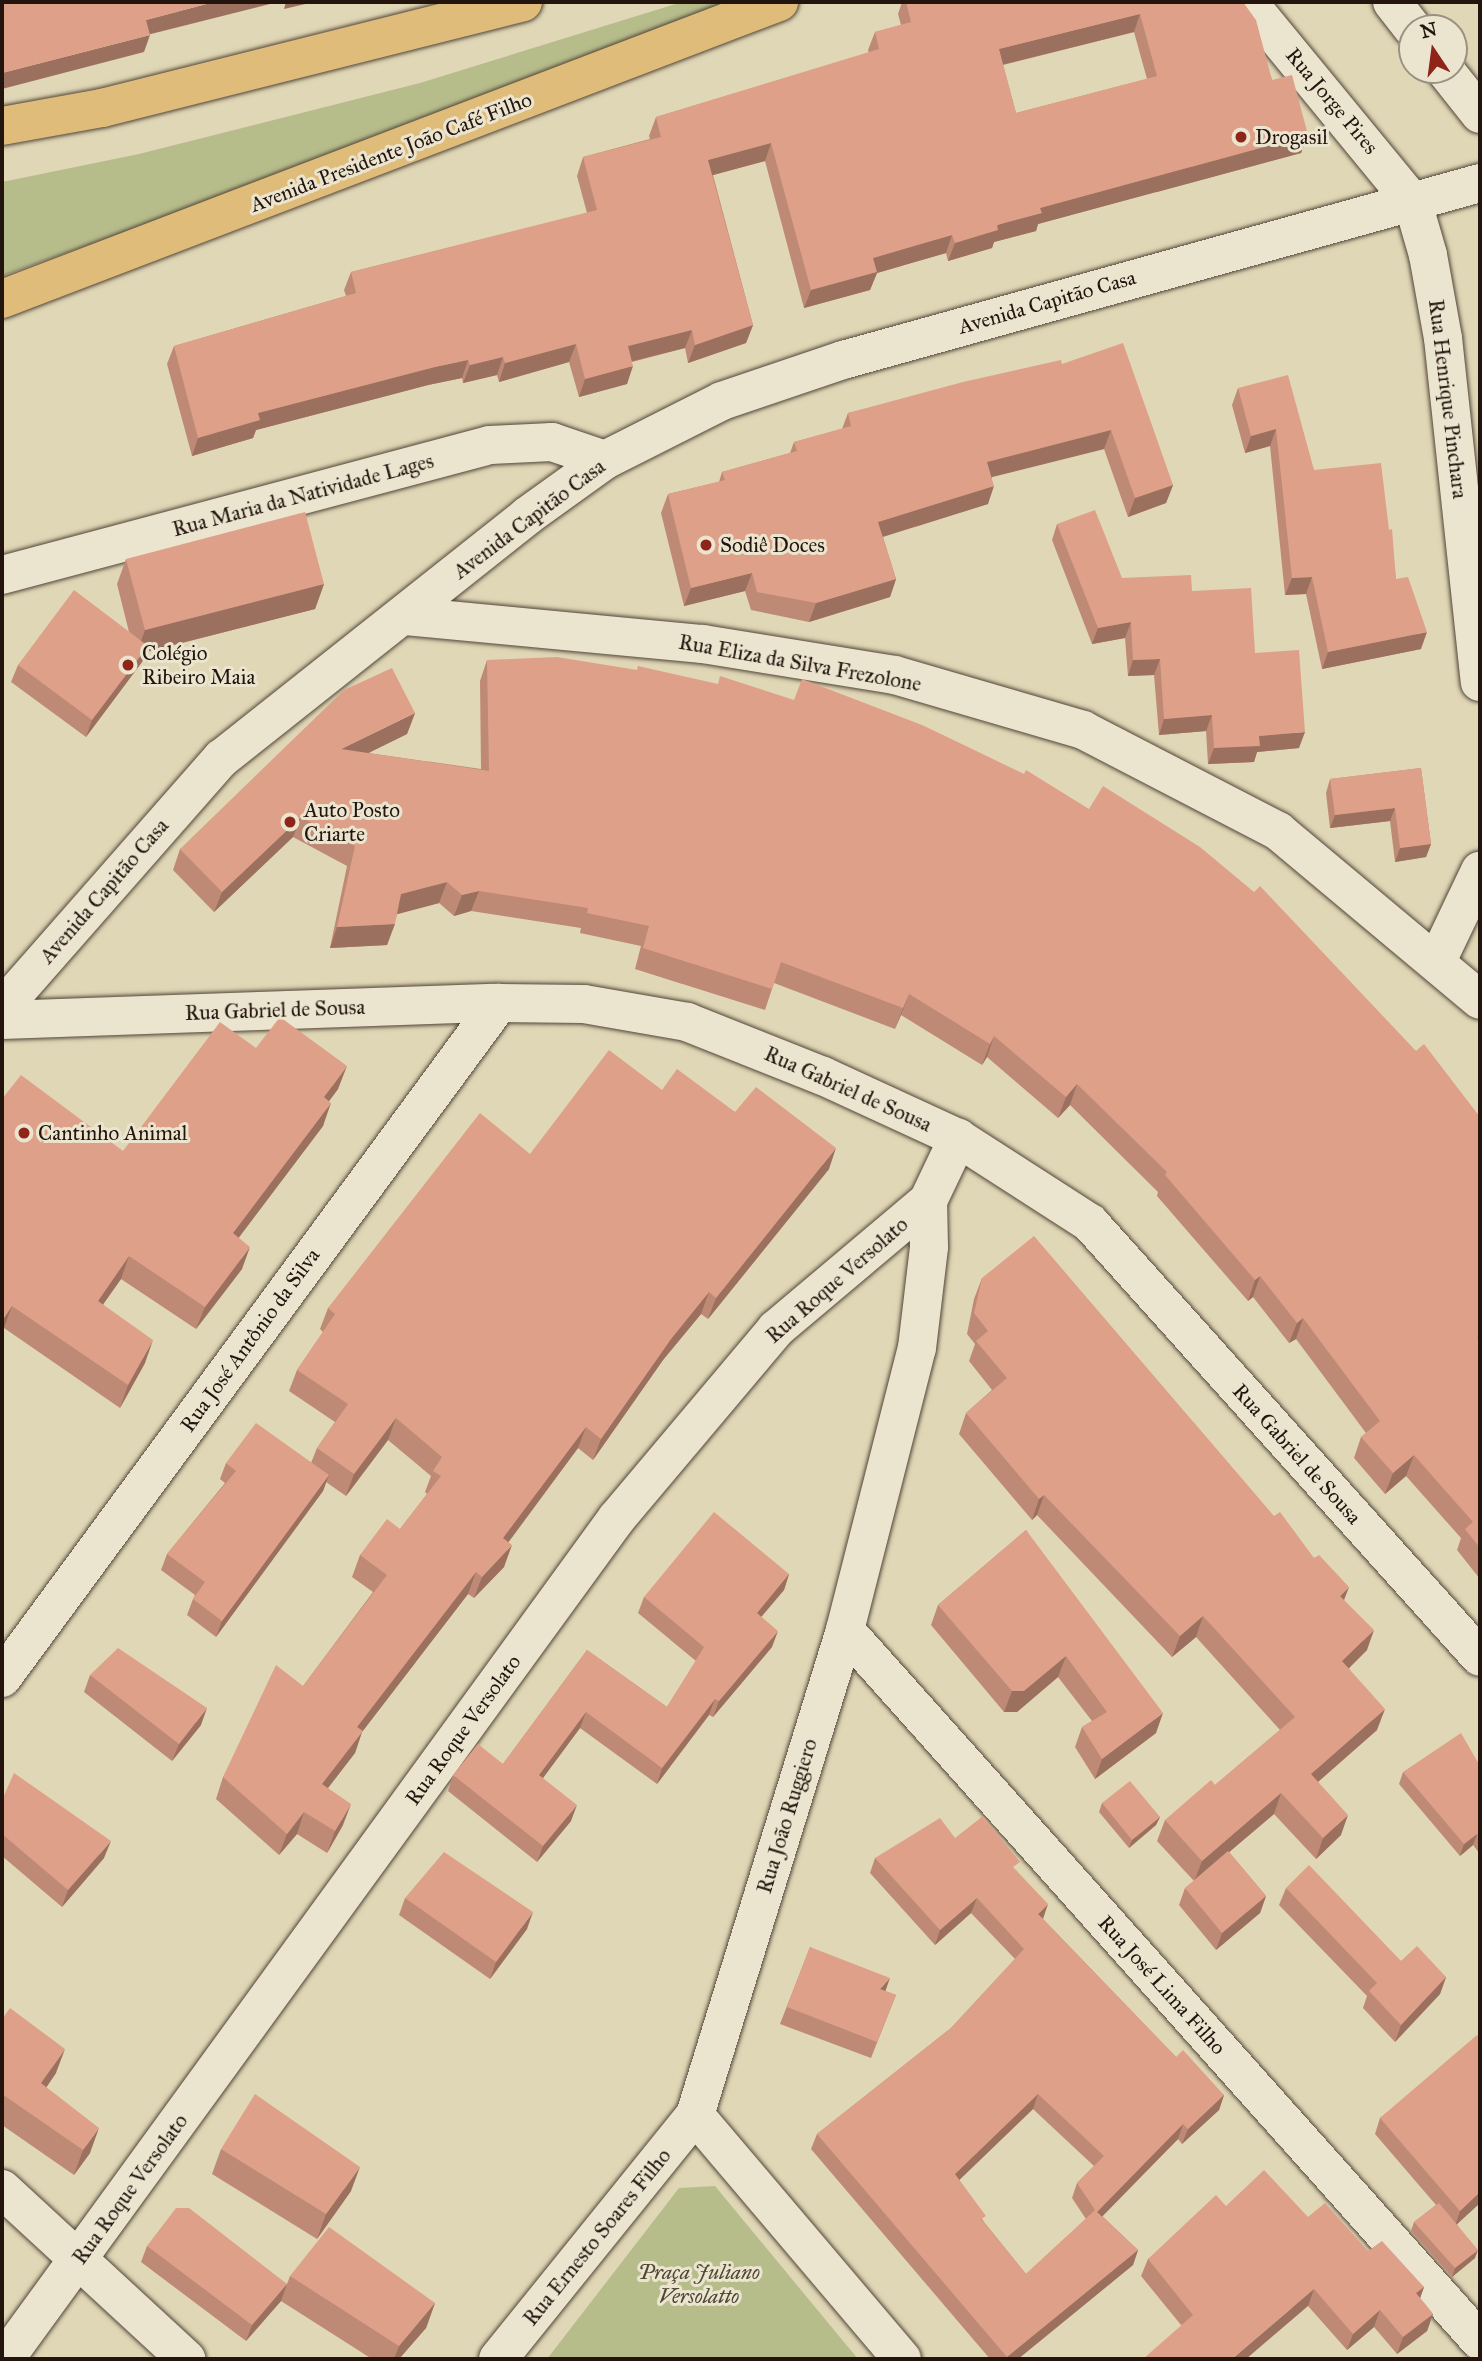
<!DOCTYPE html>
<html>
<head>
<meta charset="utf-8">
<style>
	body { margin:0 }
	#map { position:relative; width:1482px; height:2361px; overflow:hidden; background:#e0d7b6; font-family:"IM FELL Great Primer",serif }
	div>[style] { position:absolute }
	.green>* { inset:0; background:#b6bd8b }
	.roads { filter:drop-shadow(0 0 2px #524538) drop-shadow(0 0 2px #524538) }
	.minor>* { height:38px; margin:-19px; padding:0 19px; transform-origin:19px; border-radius:19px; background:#ebe5d0 }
	.secondary>* { height:38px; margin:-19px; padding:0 19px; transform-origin:19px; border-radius:19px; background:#ebe5d0 }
	.primary>* { height:38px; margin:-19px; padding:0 19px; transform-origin:19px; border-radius:19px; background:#e0bc7b }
	.wall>* { inset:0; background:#bf8a75 }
	.shaded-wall>* { inset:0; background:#9b705f }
	.building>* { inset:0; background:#dea088 }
	.dots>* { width:19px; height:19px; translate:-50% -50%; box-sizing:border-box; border:4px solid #ebe5d0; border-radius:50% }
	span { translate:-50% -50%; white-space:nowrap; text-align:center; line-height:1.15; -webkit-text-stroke:6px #ebe5d0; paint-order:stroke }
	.street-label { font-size:21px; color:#23140e }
	.poi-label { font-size:21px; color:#23140e }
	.left { translate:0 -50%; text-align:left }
	.park-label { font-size:21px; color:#4f4734; font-style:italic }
	.frame { position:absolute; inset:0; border:4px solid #23140e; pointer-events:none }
	.north { position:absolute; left:1398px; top:14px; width:70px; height:70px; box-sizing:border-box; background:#ebe5d0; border:2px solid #9b9182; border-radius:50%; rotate:347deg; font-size:19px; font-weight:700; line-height:28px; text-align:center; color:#23140e }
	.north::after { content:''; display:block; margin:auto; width:24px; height:32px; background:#8f2418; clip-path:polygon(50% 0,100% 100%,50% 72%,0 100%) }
</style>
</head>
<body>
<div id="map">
	<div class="green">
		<i style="clip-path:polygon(682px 2px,765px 2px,2px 276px,2px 182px,139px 154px,420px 83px)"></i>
		<i style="clip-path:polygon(715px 2186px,858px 2359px,547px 2359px,679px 2188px)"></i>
	</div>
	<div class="roads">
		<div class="minor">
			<i style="left:1248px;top:2px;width:260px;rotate:50.6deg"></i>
			<i style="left:1413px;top:203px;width:54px;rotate:73.9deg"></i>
			<i style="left:1428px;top:255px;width:84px;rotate:79.8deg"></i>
			<i style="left:1443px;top:338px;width:346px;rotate:83.9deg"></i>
			<i style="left:1392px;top:2px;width:33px;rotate:52deg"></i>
			<i style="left:1445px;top:70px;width:56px;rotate:51.5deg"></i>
			<i style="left:2px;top:575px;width:505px;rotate:-14.92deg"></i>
			<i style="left:490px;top:445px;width:62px;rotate:-2.8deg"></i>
			<i style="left:552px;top:442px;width:56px;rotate:18.8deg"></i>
			<i style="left:406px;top:616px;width:298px;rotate:5.4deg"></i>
			<i style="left:703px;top:644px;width:194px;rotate:9.2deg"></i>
			<i style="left:895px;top:675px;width:196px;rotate:16.3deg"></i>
			<i style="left:1083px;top:730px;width:220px;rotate:27.4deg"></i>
			<i style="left:1278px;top:831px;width:263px;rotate:39.9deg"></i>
			<i style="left:1437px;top:961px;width:100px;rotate:-64.5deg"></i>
			<i style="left:2px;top:1020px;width:497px;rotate:-2deg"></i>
			<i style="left:499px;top:1003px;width:85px;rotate:0.7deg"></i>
			<i style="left:584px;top:1004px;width:105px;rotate:9.9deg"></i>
			<i style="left:687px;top:1022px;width:146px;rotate:21.7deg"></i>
			<i style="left:823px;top:1076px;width:149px;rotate:24.7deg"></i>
			<i style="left:958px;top:1138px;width:157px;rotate:32.8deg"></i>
			<i style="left:1090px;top:1223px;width:583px;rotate:48.06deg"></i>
			<i style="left:845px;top:1630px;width:953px;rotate:48.23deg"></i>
			<i style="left:2px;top:1678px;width:838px;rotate:-53.64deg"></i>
			<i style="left:695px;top:2115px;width:320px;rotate:49.7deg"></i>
			<i style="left:2px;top:2189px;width:251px;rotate:42.7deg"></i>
			<i style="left:5px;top:2359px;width:1040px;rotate:-53.96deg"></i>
			<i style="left:617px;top:1518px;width:247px;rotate:-49.9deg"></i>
			<i style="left:776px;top:1329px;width:199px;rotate:-40.1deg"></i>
			<i style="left:928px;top:1201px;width:70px;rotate:-64.5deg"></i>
			<i style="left:498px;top:2359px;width:314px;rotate:-51.1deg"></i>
			<i style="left:695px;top:2115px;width:508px;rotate:-72.81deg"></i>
			<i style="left:845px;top:1630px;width:291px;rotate:-75.7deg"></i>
			<i style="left:917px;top:1348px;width:102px;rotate:-83.2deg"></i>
			<i style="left:929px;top:1247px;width:46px;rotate:-91.2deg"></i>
		</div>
		<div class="secondary">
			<i style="left:2px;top:1008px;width:333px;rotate:-48.7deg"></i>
			<i style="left:222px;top:758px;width:389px;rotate:-38.4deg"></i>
			<i style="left:527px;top:516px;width:96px;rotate:-35.7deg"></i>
			<i style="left:605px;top:460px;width:131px;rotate:-26.8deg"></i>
			<i style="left:722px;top:401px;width:128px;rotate:-18.7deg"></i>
			<i style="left:843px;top:360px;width:661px;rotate:-15.53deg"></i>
		</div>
		<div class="primary">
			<i style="left:2px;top:126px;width:102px;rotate:-10.2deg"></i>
			<i style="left:102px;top:108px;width:434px;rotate:-14.1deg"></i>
			<i style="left:2px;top:299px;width:832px;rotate:-20.92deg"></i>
		</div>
	</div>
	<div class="wall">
		<i style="clip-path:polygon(evenodd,902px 2px,1243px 2px,1272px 80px,1308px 135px,1301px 153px,1038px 224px,1036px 231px,994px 242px,992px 248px,948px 261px,946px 253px,877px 273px,870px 290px,804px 308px,765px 161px,713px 175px,753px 325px,746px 343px,688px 363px,685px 348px,632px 362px,627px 384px,579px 397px,569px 362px,499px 382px,497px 375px,463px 383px,462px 378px,428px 385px,256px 430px,253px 438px,192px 456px,167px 364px,174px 346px,346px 296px,344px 290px,351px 272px,587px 213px,577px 176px,583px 157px,650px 139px,649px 136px,656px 117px,869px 53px,868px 50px,875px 32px,901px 25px,898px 14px,902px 2px,1134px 32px,1147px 79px,1016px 113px,1003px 65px,1134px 32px)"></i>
		<i style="clip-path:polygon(1062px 364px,1173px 485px,1166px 503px,1128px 517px,1104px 449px,992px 477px,988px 504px,883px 537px,896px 579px,890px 597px,809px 622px,751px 610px,745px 591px,684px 606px,661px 513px,668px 494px,719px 482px,722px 472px,790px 453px,794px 442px,842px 429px,848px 413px)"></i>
		<i style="clip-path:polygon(1238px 388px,1314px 470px,1389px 530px,1396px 579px,1421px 649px,1322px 669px,1306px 594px,1285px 595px,1270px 446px,1245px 453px,1232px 405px)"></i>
		<i style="clip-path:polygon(1057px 524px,1122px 578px,1192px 591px,1255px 653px,1299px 748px,1257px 752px,1254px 762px,1208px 764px,1206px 731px,1159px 735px,1154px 675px,1128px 676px,1125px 638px,1092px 644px,1052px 540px)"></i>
		<i style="clip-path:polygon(126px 559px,324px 584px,315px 609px,146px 652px,142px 662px,86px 737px,11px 682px,18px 665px,129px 632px,117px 584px)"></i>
		<i style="clip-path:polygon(487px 660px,1416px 1051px,1480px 1117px,1480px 1579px,1457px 1550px,1461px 1538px,1406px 1476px,1385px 1494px,1354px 1458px,1361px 1437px,1366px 1433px,1296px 1339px,1289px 1343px,1253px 1297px,1248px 1301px,1157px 1196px,1158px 1192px,1070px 1105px,1058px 1118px,987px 1057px,982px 1065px,901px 1015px,895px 1029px,774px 983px,765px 1010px,635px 969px,641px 946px,580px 933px,581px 928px,471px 911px,454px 916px,439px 903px,397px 914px,387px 945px,330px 948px,347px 866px,293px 837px,214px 912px,173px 870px,180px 849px,415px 713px,407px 734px,368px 753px,481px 769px,480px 681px)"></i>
		<i style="clip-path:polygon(1421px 768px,1431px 844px,1426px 857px,1395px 862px,1390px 821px,1330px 828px,1326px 793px,1330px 779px)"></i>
		<i style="clip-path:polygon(256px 1048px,338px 1089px,329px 1101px,323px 1126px,238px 1238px,242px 1269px,196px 1329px,121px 1279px,103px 1304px,145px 1363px,120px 1408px,4px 1328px,2px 1099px,123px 1151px)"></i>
		<i style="clip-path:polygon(662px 1090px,735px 1112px,829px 1169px,708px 1319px,701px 1314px,663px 1360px,593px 1460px,578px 1448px,508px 1543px,504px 1567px,474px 1598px,468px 1594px,362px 1732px,355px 1753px,328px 1788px,343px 1825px,327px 1853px,297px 1834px,279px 1855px,216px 1799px,223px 1777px,303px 1686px,373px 1592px,352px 1577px,360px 1555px,400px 1529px,427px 1494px,425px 1492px,431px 1476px,388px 1440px,346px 1496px,326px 1482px,323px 1491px,216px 1637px,187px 1615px,193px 1599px,195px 1595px,161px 1570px,167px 1554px,225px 1483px,220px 1479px,226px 1463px,311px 1463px,317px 1448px,335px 1422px,289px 1391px,297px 1370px,323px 1332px,320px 1329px,328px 1308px,530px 1154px)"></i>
		<i style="clip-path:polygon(982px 1278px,1344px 1600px,1367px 1650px,1349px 1668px,1377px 1730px,1318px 1782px,1341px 1835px,1316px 1859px,1274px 1814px,1229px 1852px,1266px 1896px,1260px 1913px,1216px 1950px,1179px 1905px,1185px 1888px,1194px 1881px,1157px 1841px,1165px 1820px,1215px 1785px,1280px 1730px,1196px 1637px,1172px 1657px,1037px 1515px,1032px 1520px,959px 1434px,966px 1413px,992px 1390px,969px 1361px,975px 1344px,967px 1334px,974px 1299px)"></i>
		<i style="clip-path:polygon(1026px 1530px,1156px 1733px,1095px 1779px,1075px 1747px,1082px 1727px,1092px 1721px,1058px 1677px,1017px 1712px,1004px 1712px,931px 1625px,938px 1605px)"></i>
		<i style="clip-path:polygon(789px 1574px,784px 1590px,761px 1617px,772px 1647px,713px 1717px,709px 1715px,657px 1784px,580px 1728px,543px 1778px,571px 1821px,537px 1862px,448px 1791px,453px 1775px,503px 1764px,587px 1650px,667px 1707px,696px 1661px,638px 1613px,644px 1597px)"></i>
		<i style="clip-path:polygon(90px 1675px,201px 1725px,172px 1761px,84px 1692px)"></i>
		<i style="clip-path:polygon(1480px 1766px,1480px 1854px,1473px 1845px,1460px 1856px,1399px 1784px,1403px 1772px)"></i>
		<i style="clip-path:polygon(2px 1800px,104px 1858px,62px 1907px,2px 1856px)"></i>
		<i style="clip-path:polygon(1102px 1803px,1160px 1817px,1156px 1825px,1129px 1848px,1099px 1812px)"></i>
		<i style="clip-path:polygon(evenodd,955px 1838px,1017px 1871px,1043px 1919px,1176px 2057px,1224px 2095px,1219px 2110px,1182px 2144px,1178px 2139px,1102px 2216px,1138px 2250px,1133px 2265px,1018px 2359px,990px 2359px,811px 2149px,817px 2134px,951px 2028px,1015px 1959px,971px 1913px,935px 1945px,870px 1873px,875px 1858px,955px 1838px,1033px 2109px,1094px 2166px,1077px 2183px,1072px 2198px,1086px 2219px,1026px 2274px,984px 2222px,959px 2180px,1033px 2109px)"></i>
		<i style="clip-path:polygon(1286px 1888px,1401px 1961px,1446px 1977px,1440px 1994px,1395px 2042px,1363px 2008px,1367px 1996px,1279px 1905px)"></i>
		<i style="clip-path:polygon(405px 1898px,527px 1929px,490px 1979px,399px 1915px)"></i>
		<i style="clip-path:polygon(810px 1947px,885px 1991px,896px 1995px,871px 2058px,780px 2024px)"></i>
		<i style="clip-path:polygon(2px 2019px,56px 2073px,46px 2088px,90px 2153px,74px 2175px,2px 2125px)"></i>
		<i style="clip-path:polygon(1480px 2039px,1480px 2203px,1457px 2224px,1475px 2258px,1452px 2277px,1411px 2231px,1414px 2222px,1436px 2205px,1375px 2134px,1380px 2118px)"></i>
		<i style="clip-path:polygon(221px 2149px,351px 2191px,317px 2239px,212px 2174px)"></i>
		<i style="clip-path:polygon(1226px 2206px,1308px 2217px,1368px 2251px,1424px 2287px,1420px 2298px,1433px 2314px,1427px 2331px,1397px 2354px,1374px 2327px,1347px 2350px,1308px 2306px,1181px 2325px,1141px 2276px,1148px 2259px)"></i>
		<i style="clip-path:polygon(147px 2246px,287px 2284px,290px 2276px,435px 2303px,426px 2328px,399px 2359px,372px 2359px,281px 2301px,246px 2341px,141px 2262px)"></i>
	</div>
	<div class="shaded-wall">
		<i style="clip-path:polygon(214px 2px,278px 2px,139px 37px,146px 20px)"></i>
		<i style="clip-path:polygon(286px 2px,314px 2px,284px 9px)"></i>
		<i style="clip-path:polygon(1140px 14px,1134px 32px,993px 67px,999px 49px)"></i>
		<i style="clip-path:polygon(150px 35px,144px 52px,2px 89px,2px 73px)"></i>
		<i style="clip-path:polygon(1308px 135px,1301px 153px,1038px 224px,1036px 231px,994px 242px,992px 248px,948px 261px,955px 243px,1040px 208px)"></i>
		<i style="clip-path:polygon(771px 143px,765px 161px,702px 178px,708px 160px)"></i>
		<i style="clip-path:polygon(952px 235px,946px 253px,877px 273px,870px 290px,804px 308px,811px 290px,873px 258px)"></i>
		<i style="clip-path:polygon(753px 325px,746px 343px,688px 363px,695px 345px)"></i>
		<i style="clip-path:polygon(692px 330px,685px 348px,621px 364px,628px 346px)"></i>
		<i style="clip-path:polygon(576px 344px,569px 362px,499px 382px,505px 363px)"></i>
		<i style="clip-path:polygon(503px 357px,497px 375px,463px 383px,470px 365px)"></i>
		<i style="clip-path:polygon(468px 360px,462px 378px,428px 385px,256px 430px,253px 438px,192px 456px,198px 438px,258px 413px,435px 367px)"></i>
		<i style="clip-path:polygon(633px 366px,627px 384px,579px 397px,585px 379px)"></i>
		<i style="clip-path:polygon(1276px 429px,1270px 446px,1245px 453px,1251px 436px)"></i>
		<i style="clip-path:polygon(1111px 430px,1104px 449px,980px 480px,987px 462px)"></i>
		<i style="clip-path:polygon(1173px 485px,1166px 503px,1128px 517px,1135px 498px)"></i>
		<i style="clip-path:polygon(994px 486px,988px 504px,872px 540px,878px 522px)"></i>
		<i style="clip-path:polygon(752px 573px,745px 591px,684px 606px,691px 588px)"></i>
		<i style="clip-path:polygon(1312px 577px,1306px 594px,1285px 595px,1292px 578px)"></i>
		<i style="clip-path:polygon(896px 579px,890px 597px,809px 622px,816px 603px)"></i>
		<i style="clip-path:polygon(324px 584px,315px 609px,146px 652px,142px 662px,86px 737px,92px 720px,136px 655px,145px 630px)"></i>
		<i style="clip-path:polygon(1131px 622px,1125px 638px,1092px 644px,1098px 628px)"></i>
		<i style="clip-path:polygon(1427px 632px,1421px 649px,1322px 669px,1328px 652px)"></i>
		<i style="clip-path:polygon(1160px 659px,1154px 675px,1128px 676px,1133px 660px)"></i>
		<i style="clip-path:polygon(415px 713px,407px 734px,334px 770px,341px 749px)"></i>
		<i style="clip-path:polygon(1212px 715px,1206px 731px,1159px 735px,1164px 719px)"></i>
		<i style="clip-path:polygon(1305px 732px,1299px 748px,1257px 752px,1254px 762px,1208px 764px,1214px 748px,1259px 736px)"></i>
		<i style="clip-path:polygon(1395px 808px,1390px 821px,1330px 828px,1335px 815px)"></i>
		<i style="clip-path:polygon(301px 817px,293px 837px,214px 912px,222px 892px)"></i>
		<i style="clip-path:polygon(1431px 844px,1426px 857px,1395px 862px,1400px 848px)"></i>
		<i style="clip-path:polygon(447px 882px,439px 903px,394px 915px,401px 894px)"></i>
		<i style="clip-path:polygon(479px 891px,471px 911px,454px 916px,462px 895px)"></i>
		<i style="clip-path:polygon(395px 924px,387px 945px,330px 948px,337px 927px)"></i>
		<i style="clip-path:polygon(909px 994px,901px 1015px,895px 1029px,903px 1008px)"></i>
		<i style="clip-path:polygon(994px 1036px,987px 1057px,982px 1065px,990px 1044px)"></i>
		<i style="clip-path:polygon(347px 1066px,338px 1089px,315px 1120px,324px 1097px)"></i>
		<i style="clip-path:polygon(1077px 1084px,1070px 1105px,1058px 1118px,1066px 1097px)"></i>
		<i style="clip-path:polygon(331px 1103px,323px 1126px,225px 1256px,233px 1233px)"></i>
		<i style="clip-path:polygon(836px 1148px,829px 1169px,708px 1319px,716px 1298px)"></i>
		<i style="clip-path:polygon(250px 1247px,242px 1269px,196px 1329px,205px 1307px)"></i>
		<i style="clip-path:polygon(129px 1256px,121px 1279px,90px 1323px,98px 1301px)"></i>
		<i style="clip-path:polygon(1260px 1276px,1253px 1297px,1248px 1301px,1255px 1280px)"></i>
		<i style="clip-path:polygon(709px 1292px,701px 1314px,663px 1360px,593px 1460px,601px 1439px,671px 1339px)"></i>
		<i style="clip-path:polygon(12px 1306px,4px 1328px,2px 1332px,2px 1321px)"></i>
		<i style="clip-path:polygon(1303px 1318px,1296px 1339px,1289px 1343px,1297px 1323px)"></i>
		<i style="clip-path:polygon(153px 1340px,145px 1363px,120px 1408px,128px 1385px)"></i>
		<i style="clip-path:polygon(396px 1418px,388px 1440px,346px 1496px,354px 1474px)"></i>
		<i style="clip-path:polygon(586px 1427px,578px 1448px,495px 1560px,503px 1538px)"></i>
		<i style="clip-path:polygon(1414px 1455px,1406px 1476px,1385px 1494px,1393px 1473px)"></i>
		<i style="clip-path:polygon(329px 1475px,323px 1491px,216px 1637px,222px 1621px)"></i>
		<i style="clip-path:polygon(1044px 1495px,1037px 1515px,1032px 1520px,1039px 1499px)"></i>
		<i style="clip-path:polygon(512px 1545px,504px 1567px,474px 1598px,482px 1577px)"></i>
		<i style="clip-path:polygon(476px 1572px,468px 1594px,362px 1732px,355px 1753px,314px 1806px,322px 1784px,357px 1727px)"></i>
		<i style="clip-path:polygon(789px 1574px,784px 1590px,751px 1629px,757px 1613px)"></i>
		<i style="clip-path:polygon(1349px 1587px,1341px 1608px,1340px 1596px)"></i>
		<i style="clip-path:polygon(1203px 1616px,1196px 1637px,1172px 1657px,1180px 1636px)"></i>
		<i style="clip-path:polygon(1374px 1630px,1367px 1650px,1335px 1682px,1342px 1661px)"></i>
		<i style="clip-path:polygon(778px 1631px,772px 1647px,713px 1717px,719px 1701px)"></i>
		<i style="clip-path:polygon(1066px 1656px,1058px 1677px,1017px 1712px,1004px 1712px,1012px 1691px)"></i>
		<i style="clip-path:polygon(715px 1699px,709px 1715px,657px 1784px,662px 1768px)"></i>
		<i style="clip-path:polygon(207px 1708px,201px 1725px,172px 1761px,179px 1744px)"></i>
		<i style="clip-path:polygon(1385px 1709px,1377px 1730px,1303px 1795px,1311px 1774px)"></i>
		<i style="clip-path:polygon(586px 1712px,580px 1728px,534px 1790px,539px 1775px)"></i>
		<i style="clip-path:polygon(1163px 1713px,1156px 1733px,1095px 1779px,1102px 1759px)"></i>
		<i style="clip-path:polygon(1281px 1793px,1274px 1814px,1194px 1882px,1202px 1861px)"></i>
		<i style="clip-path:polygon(351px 1804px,343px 1825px,327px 1853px,335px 1831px)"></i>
		<i style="clip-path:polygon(577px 1805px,571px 1821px,537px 1862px,543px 1846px)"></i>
		<i style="clip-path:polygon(304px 1812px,297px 1834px,279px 1855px,287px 1834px)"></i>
		<i style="clip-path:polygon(1348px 1815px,1341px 1835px,1316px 1859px,1323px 1838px)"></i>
		<i style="clip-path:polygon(1160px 1817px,1156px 1825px,1129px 1848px,1132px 1840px)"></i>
		<i style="clip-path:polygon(1477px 1834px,1473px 1845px,1460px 1856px,1464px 1844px)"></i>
		<i style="clip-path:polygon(111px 1841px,104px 1858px,62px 1907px,68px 1890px)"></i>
		<i style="clip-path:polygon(1266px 1896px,1260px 1913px,1216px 1950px,1222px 1933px)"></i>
		<i style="clip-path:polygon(977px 1898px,971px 1913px,935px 1945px,940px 1930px)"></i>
		<i style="clip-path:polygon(1048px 1904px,1043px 1919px,1038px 1914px)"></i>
		<i style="clip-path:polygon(533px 1912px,527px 1929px,490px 1979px,496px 1962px)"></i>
		<i style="clip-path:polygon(1446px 1977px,1440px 1994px,1395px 2042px,1401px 2025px)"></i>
		<i style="clip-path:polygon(890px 1978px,884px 1995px,880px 1989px)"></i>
		<i style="clip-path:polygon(65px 2049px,56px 2073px,32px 2108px,41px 2083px)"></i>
		<i style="clip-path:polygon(1038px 2094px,1033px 2109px,950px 2189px,955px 2174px)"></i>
		<i style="clip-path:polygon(1224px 2095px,1219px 2110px,1182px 2144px,1188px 2129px)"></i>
		<i style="clip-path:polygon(1183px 2124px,1178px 2139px,1092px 2227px,1097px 2212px)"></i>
		<i style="clip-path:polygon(99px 2128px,90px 2153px,74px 2175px,83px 2150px)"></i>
		<i style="clip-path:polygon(360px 2167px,351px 2191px,317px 2239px,326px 2214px)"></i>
		<i style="clip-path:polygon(1480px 2192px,1480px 2203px,1455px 2226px,1460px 2211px)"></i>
		<i style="clip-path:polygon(1138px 2250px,1133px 2265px,1018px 2359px,1007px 2359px,1007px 2357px)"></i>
		<i style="clip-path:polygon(1478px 2250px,1475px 2258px,1452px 2277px,1455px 2268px)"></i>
		<i style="clip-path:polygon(287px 2284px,281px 2301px,246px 2341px,252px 2325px)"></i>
		<i style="clip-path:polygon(1424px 2287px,1418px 2304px,1416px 2293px)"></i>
		<i style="clip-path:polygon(1314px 2289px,1308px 2306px,1246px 2359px,1232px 2359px)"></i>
		<i style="clip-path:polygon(435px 2303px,426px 2328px,399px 2359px,394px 2359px,399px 2346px)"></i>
		<i style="clip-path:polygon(1380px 2310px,1374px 2327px,1347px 2350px,1353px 2334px)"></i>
		<i style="clip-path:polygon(1433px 2314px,1427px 2331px,1397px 2354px,1403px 2337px)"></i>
	</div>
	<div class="building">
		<i style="clip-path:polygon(2px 2px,214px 2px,146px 20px,150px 35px,2px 73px)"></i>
		<i style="clip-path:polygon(evenodd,906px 2px,1243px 2px,1256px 20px,1272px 80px,1292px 75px,1308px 135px,1040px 208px,1042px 213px,997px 225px,998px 230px,955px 243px,952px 235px,873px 258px,877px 272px,811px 290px,771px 143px,708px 160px,753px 325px,695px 345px,692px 330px,628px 346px,633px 366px,585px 379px,576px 344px,505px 363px,503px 357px,470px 365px,468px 360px,435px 367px,258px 413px,260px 420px,198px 438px,174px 346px,356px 293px,351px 272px,597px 210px,583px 157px,661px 137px,656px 117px,879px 49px,875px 32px,911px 22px,906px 2px,1140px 14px,1157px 76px,1016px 113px,999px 49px,1140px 14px)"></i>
		<i style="clip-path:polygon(1123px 343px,1173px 485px,1135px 498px,1111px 430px,987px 462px,994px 486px,878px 522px,896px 579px,816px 603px,757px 592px,752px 573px,691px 588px,668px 494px,725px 480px,722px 472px,797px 451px,794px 442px,851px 426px,848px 413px,963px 382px,1061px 360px,1062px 364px)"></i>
		<i style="clip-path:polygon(1288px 375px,1314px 470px,1381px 463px,1389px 530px,1392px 529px,1396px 579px,1408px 577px,1427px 632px,1328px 652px,1312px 577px,1292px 578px,1276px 429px,1251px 436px,1238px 388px)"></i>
		<i style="clip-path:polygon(1095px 510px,1122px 578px,1191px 575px,1192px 591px,1251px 588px,1255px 653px,1299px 650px,1305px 732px,1259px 736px,1260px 746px,1214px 748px,1212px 715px,1164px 719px,1160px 659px,1133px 660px,1131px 622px,1098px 628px,1057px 524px)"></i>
		<i style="clip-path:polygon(305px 512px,324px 584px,145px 630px,126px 559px)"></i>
		<i style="clip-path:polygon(74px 590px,148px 646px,92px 720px,18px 665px)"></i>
		<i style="clip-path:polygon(557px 657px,637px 670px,638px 666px,718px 684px,720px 676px,794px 700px,802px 679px,922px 725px,1024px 774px,1026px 770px,1089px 809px,1103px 786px,1200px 847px,1254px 892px,1260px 886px,1416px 1051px,1424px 1044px,1480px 1117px,1480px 1334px,1477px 1337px,1480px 1341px,1480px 1548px,1465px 1529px,1473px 1522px,1414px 1455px,1393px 1473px,1361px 1437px,1380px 1421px,1303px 1318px,1297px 1323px,1260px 1276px,1255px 1280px,1165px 1175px,1167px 1172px,1077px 1084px,1066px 1097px,994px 1036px,990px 1044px,909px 994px,903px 1008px,781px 962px,772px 989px,643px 948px,649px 926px,587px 913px,588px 908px,479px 891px,462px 895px,447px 882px,401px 894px,395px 924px,337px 927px,355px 846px,301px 817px,222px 892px,180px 849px,344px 690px,392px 668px,415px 713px,341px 749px,489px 771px,487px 660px)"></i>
		<i style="clip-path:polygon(1421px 768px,1431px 844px,1400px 848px,1395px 808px,1335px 815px,1330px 779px)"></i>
		<i style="clip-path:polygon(280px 1017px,347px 1066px,324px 1097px,331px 1103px,233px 1233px,250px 1247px,205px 1307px,129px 1256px,98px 1301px,153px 1340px,128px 1385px,12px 1306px,2px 1321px,2px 1099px,21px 1075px,123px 1151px,220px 1022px,256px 1048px)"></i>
		<i style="clip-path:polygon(609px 1050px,662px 1090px,677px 1069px,735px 1112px,756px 1087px,836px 1148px,716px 1298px,709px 1292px,671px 1339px,601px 1439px,586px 1427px,503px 1538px,512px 1545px,482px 1577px,476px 1572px,357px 1727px,363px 1731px,322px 1784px,351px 1804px,335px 1831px,304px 1812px,287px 1834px,223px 1777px,276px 1665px,303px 1686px,387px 1575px,360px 1555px,387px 1519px,400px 1529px,441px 1476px,433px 1471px,442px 1457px,396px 1418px,354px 1474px,317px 1448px,348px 1404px,297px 1370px,335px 1314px,328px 1308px,480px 1113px,530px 1154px)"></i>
		<i style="clip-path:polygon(1034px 1236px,1274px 1516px,1280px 1512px,1314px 1558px,1319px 1555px,1349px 1587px,1340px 1596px,1374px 1630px,1342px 1661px,1385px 1709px,1311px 1774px,1348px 1815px,1323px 1838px,1281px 1793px,1202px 1861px,1165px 1820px,1211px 1780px,1215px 1785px,1295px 1717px,1203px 1616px,1180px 1636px,1044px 1495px,1039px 1499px,966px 1413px,1007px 1378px,976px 1341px,988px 1331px,974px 1313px,982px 1278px)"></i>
		<i style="clip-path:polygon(256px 1423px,329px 1475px,222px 1621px,193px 1599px,205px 1582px,167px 1554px,236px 1471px,226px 1463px)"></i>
		<i style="clip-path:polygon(714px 1512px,789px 1574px,757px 1613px,778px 1631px,719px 1701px,715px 1699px,662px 1768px,586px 1712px,539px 1775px,577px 1805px,543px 1846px,453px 1775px,478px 1744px,503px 1764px,587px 1650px,667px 1707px,704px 1647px,644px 1597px)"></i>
		<i style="clip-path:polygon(1026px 1530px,1163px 1713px,1102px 1759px,1082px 1727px,1107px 1712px,1066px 1656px,1024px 1691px,1012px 1691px,938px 1605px)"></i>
		<i style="clip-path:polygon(118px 1648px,207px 1708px,179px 1744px,90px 1675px)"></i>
		<i style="clip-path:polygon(1461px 1733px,1480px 1766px,1480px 1837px,1477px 1834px,1464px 1844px,1403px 1772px)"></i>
		<i style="clip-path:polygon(14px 1773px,111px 1841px,68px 1890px,2px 1834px,2px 1800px)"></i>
		<i style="clip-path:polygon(1130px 1781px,1160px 1817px,1132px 1840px,1102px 1803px)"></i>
		<i style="clip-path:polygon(evenodd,983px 1816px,1020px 1862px,1013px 1867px,1048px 1904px,1038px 1914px,1176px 2057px,1183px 2050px,1224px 2095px,1188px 2129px,1183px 2124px,1097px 2212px,1138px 2250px,1007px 2357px,817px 2134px,951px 2028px,1024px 1949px,977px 1898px,940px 1930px,875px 1858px,940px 1818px,955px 1838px,983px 1816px,1038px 2094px,1104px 2156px,1077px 2183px,1095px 2210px,1026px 2274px,981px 2219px,986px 2216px,955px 2174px,1038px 2094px)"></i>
		<i style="clip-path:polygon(1228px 1851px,1266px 1896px,1222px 1933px,1185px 1888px)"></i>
		<i style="clip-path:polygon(444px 1852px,533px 1912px,496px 1962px,405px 1898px)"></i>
		<i style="clip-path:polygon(1309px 1865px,1401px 1961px,1417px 1946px,1446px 1977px,1401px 2025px,1369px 1991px,1377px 1983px,1286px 1888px)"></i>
		<i style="clip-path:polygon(810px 1947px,890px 1978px,880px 1989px,896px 1995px,877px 2042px,787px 2007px)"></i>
		<i style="clip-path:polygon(10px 2008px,65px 2049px,41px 2083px,99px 2128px,83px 2150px,2px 2094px,2px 2019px)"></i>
		<i style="clip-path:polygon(1477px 2035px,1480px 2039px,1480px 2192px,1460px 2211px,1380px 2118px)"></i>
		<i style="clip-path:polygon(255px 2094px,360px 2167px,326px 2214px,221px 2149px)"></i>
		<i style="clip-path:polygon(1264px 2170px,1308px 2217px,1325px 2203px,1368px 2251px,1382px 2241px,1424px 2287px,1416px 2293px,1433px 2314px,1403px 2337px,1380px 2310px,1353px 2334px,1314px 2289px,1232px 2359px,1143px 2359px,1193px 2315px,1148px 2259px,1216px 2195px,1226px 2206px)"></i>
		<i style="clip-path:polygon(1439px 2203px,1478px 2250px,1455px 2268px,1414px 2222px)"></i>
		<i style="clip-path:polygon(176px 2208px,189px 2208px,287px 2284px,252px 2325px,147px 2246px)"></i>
		<i style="clip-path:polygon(329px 2227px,435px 2303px,399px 2346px,290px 2276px)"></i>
	</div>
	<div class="dots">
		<i style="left:1241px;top:137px;background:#8f2418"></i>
		<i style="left:706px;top:545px;background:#8f2418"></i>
		<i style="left:128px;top:665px;background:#8f2418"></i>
		<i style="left:290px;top:822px;background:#8f2418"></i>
		<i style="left:24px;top:1133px;background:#8f2418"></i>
	</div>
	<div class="street-label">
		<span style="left:1332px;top:101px;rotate:50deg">Rua Jorge Pires</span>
		<span style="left:391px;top:152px;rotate:-21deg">Avenida Presidente João Café Filho</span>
		<span style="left:1047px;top:302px;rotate:-16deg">Avenida Capitão Casa</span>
		<span style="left:1448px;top:399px;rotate:83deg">Rua Henrique Pinchara</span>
		<span style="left:303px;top:495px;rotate:-15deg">Rua Maria da Natividade Lages</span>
		<span style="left:529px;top:519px;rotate:-37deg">Avenida Capitão Casa</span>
		<span style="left:800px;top:663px;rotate:10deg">Rua Eliza da Silva Frezolone</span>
		<span style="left:104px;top:891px;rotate:-49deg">Avenida Capitão Casa</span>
		<span style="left:275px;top:1010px;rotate:-2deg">Rua Gabriel de Sousa</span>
		<span style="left:848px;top:1089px;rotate:24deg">Rua Gabriel de Sousa</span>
		<span style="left:837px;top:1280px;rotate:-41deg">Rua Roque Versolato</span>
		<span style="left:250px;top:1340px;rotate:-54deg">Rua José Antônio da Silva</span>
		<span style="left:1297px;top:1454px;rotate:48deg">Rua Gabriel de Sousa</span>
		<span style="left:463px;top:1730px;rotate:-54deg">Rua Roque Versolato</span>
		<span style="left:787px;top:1816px;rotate:-73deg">Rua João Ruggiero</span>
		<span style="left:1162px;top:1985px;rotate:48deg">Rua José Lima Filho</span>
		<span style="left:130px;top:2189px;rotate:-54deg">Rua Roque Versolato</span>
		<span style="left:597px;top:2237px;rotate:-51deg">Rua Ernesto Soares Filho</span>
	</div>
	<div class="poi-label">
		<span class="left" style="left:1255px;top:137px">Drogasil</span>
		<span class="left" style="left:720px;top:545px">Sodiê Doces</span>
		<span class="left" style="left:142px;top:665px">Colégio<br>Ribeiro Maia</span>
		<span class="left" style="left:304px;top:822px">Auto Posto<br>Criarte</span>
		<span class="left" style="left:38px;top:1133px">Cantinho Animal</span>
	</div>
	<div class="park-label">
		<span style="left:699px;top:2284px">Praça Juliano<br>Versolatto</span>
	</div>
	<div class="frame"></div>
	<div class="north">N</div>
</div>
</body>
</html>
